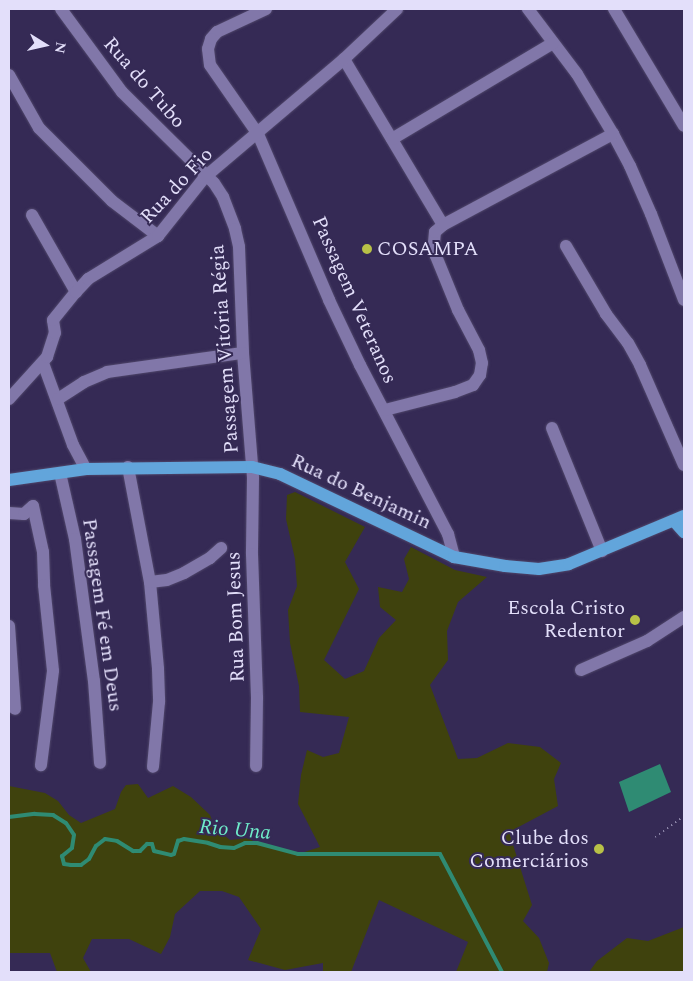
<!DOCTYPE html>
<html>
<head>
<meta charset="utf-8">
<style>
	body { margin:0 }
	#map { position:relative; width:693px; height:981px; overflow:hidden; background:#352a55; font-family:Spectral,serif }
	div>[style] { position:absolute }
	.green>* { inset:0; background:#3f420d }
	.water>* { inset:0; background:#2f8b73 }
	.stream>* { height:4px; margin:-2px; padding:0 2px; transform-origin:2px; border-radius:2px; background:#2f8b73 }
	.path>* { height:2px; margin-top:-1px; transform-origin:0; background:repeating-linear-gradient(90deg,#8a83a6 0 1px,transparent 0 5px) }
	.roads { filter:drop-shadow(0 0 1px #50476b) drop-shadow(0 0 1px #50476b) }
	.minor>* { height:12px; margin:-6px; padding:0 6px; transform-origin:6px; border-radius:6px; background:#8177a9 }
	.major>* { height:12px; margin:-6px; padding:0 6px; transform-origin:6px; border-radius:6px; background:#62a5db }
	.dots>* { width:14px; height:14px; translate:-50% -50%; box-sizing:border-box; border:2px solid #352a55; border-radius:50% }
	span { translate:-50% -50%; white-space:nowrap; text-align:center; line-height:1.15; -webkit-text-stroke:4px #352a55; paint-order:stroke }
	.street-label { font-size:20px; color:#e3dffa }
	.poi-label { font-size:20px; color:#e3dffa }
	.left { translate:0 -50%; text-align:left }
	.right { translate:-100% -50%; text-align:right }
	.water-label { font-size:21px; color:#6fecca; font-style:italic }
	.frame { position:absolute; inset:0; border:10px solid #e3dffa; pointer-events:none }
	.north { position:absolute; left:20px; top:20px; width:50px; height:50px; -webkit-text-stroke:4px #352a55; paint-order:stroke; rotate:100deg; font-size:14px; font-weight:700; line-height:20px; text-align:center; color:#e3dffa }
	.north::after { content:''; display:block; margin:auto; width:18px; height:22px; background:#e3dffa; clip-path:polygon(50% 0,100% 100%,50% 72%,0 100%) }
</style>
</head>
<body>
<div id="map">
	<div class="green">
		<i style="clip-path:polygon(295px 492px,365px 527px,345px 562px,359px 589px,324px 660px,345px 679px,364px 671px,379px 638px,396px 620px,380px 607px,378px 587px,402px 592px,409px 579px,404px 559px,411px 547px,455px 570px,487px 577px,458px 602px,447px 631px,448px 660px,430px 685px,458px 759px,477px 758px,508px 743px,540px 747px,561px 763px,554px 779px,558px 806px,509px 832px,532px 905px,523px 921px,539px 938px,549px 963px,547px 972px,456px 972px,468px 942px,379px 900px,351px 972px,323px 972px,323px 963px,285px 970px,248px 960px,261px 929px,239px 897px,222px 891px,200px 891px,175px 914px,170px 937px,161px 954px,129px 939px,92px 939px,83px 958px,91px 972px,57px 972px,50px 953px,9px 953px,9px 786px,45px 793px,58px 801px,69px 815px,81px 823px,115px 809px,121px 792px,126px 785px,138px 784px,148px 798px,173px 786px,191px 797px,210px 815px,215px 828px,230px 840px,248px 838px,257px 843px,298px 854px,320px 847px,298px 804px,301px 775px,307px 750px,323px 757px,339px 753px,349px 717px,300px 712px,299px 686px,290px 643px,288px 610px,297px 586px,295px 559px,286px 519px,287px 495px)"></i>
		<i style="clip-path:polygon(684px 927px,684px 972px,589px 972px,597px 961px,627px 938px,648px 941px)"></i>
	</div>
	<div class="water">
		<i style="clip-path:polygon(660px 764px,671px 792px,629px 812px,619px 782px)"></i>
	</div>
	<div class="stream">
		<i style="left:9px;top:817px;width:26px;rotate:-7deg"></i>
		<i style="left:35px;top:814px;width:18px;rotate:3deg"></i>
		<i style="left:53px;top:815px;width:15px;rotate:32deg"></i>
		<i style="left:66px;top:823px;width:14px;rotate:56deg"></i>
		<i style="left:74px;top:835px;width:13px;rotate:99deg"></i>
		<i style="left:72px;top:848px;width:13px;rotate:141deg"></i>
		<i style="left:62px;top:856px;width:8px;rotate:76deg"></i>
		<i style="left:64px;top:864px;width:7px;rotate:8deg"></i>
		<i style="left:71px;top:865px;width:10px"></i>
		<i style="left:81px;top:865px;width:10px;rotate:-37deg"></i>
		<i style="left:89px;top:859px;width:15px;rotate:-62deg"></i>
		<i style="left:96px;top:846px;width:11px;rotate:-38deg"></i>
		<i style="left:105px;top:839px;width:12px;rotate:9deg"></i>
		<i style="left:117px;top:841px;width:19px;rotate:32deg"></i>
		<i style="left:133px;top:851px;width:7px"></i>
		<i style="left:140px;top:851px;width:10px;rotate:-45deg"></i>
		<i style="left:147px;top:844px;width:5px"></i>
		<i style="left:152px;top:844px;width:7px;rotate:74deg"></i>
		<i style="left:154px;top:851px;width:17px;rotate:13deg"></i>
		<i style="left:171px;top:855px;width:3px;rotate:-18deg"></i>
		<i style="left:174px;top:854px;width:14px;rotate:-73deg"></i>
		<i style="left:178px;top:841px;width:6px;rotate:-18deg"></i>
		<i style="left:184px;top:839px;width:24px;rotate:9deg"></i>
		<i style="left:208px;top:843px;width:13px;rotate:18deg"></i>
		<i style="left:220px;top:847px;width:14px;rotate:4deg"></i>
		<i style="left:234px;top:848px;width:12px;rotate:-24deg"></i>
		<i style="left:245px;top:843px;width:12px"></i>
		<i style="left:257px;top:843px;width:42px;rotate:15deg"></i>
		<i style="left:298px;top:854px;width:142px"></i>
		<i style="left:440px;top:854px;width:133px;rotate:62.3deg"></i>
	</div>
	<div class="path">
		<i style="left:655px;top:837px;width:36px;rotate:-36deg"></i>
	</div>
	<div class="roads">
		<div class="minor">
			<i style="left:61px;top:9px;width:103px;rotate:53.7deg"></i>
			<i style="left:122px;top:92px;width:129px;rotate:44.7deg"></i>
			<i style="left:214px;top:183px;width:17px;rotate:57deg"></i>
			<i style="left:223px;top:197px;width:34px;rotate:69deg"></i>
			<i style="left:235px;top:229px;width:18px;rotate:77deg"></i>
			<i style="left:239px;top:247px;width:106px;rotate:87.8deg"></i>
			<i style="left:243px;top:353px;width:125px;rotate:85.4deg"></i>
			<i style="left:253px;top:478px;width:76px;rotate:90.8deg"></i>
			<i style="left:252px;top:554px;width:144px;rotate:88deg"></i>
			<i style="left:257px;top:698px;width:68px;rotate:90.8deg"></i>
			<i style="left:266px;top:9px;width:54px;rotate:154.9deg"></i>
			<i style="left:217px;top:32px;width:9px;rotate:131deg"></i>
			<i style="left:211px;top:39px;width:10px;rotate:107deg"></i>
			<i style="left:208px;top:49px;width:16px;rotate:83deg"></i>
			<i style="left:210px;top:65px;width:84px;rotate:55.2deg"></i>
			<i style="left:258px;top:134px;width:181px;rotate:66.8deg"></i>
			<i style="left:329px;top:300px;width:72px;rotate:64.5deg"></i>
			<i style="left:360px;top:365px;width:191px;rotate:62.5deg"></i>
			<i style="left:448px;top:534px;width:24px;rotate:75deg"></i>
			<i style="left:528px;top:9px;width:81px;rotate:53deg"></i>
			<i style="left:577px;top:74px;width:70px;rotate:59deg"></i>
			<i style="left:613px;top:134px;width:36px;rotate:62deg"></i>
			<i style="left:630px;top:166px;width:52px;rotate:66.4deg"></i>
			<i style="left:651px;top:214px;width:92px;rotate:69deg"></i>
			<i style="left:614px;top:9px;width:136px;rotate:59.1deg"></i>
			<i style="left:344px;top:59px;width:193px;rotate:59.2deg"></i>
			<i style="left:9px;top:75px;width:61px;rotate:60.5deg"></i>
			<i style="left:39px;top:128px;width:103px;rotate:45deg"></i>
			<i style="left:112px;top:201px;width:58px;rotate:37.3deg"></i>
			<i style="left:392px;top:139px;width:187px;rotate:-30.8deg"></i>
			<i style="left:32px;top:215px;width:89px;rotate:60.3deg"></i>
			<i style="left:566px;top:246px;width:79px;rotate:59.5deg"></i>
			<i style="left:606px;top:314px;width:36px;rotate:53deg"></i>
			<i style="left:628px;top:343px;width:25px;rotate:61deg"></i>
			<i style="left:640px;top:365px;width:109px;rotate:66.3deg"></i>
			<i style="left:43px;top:363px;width:87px;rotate:69.9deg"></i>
			<i style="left:73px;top:445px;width:27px;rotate:62deg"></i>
			<i style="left:9px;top:399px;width:57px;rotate:-47.9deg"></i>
			<i style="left:47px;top:357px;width:25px;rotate:-72deg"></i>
			<i style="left:55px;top:333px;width:13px;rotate:-99deg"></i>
			<i style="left:53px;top:320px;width:36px;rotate:-51deg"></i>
			<i style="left:76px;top:292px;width:18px;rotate:-47deg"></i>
			<i style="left:88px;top:279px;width:82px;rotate:-31.6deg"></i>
			<i style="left:158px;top:236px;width:75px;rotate:-51.5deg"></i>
			<i style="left:205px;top:177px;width:182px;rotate:-40.3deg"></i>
			<i style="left:344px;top:59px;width:73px;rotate:-43.3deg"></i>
			<i style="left:58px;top:399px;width:31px;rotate:-33deg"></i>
			<i style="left:84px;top:382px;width:25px;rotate:-23deg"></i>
			<i style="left:107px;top:372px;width:137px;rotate:-8deg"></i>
			<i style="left:385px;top:410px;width:72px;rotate:-14.4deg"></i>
			<i style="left:455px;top:392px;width:19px;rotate:-21deg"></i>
			<i style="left:473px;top:385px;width:12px;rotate:-55deg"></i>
			<i style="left:480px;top:375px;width:12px;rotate:-81deg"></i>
			<i style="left:482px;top:363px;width:13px;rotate:-103deg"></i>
			<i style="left:479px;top:350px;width:45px;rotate:-117.7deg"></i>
			<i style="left:458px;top:310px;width:58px;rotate:-112.2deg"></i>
			<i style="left:436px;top:256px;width:13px;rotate:-99deg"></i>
			<i style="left:434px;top:243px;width:11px;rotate:-85deg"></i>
			<i style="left:435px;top:232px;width:11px;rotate:-41deg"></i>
			<i style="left:443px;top:225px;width:193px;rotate:-28.2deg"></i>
			<i style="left:552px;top:428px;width:133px;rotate:67.9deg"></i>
			<i style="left:128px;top:467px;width:117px;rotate:79.2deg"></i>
			<i style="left:150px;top:582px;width:87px;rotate:84.7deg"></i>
			<i style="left:158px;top:669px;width:33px;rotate:88deg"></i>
			<i style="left:159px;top:702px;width:65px;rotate:95.3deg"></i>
			<i style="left:60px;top:473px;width:68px;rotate:77.2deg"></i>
			<i style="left:75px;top:539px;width:143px;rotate:82.4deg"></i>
			<i style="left:94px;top:681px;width:82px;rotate:85.8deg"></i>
			<i style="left:9px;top:513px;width:15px;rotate:4deg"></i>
			<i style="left:24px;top:514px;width:12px;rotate:-42deg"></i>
			<i style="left:33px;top:506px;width:47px;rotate:77.7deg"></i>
			<i style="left:43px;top:552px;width:33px;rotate:88deg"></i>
			<i style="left:44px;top:585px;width:86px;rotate:84deg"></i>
			<i style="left:53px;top:671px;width:95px;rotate:97.3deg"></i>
			<i style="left:150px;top:582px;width:17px;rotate:-7deg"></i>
			<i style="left:167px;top:580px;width:18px;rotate:-22deg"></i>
			<i style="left:184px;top:573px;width:30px;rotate:-30deg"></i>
			<i style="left:210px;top:558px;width:15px;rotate:-42deg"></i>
			<i style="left:9px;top:626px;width:83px;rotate:85.9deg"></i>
			<i style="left:581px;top:670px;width:72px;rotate:-23.7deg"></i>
			<i style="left:647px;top:641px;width:44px;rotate:-33deg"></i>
		</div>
		<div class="major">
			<i style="left:9px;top:480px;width:78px;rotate:-8.1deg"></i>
			<i style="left:86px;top:469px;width:166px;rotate:-0.7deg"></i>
			<i style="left:252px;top:467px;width:29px;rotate:14deg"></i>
			<i style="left:280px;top:474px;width:193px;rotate:25.5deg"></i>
			<i style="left:454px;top:557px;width:52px;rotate:10deg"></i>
			<i style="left:505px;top:566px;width:34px;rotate:5deg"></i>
			<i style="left:539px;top:569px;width:30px;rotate:-9deg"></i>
			<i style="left:569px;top:564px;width:125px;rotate:-22.7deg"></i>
			<i style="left:674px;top:521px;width:15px;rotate:48deg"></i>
		</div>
	</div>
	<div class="dots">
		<i style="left:367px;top:249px;background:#b8c147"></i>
		<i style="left:635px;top:620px;background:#b8c147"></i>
		<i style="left:599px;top:849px;background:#b8c147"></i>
	</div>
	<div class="street-label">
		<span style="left:144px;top:83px;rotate:49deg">Rua do Tubo</span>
		<span style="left:177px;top:186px;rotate:-47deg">Rua do Fio</span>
		<span style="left:354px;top:300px;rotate:66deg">Passagem Veteranos</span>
		<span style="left:225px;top:349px;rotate:-94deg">Passagem Vitória Régia</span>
		<span style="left:361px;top:492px;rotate:25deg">Rua do Benjamin</span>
		<span style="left:102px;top:615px;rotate:82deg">Passagem Fé em Deus</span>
		<span style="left:236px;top:617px;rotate:-92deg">Rua Bom Jesus</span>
	</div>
	<div class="poi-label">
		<span class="left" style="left:377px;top:249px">COSAMPA</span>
		<span class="right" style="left:625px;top:620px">Escola Cristo<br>Redentor</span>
		<span class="right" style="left:589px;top:850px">Clube dos<br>Comerciários</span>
	</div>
	<div class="water-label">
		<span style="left:235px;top:830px;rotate:5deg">Rio Una</span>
	</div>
	<div class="frame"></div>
	<div class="north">N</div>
</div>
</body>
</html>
